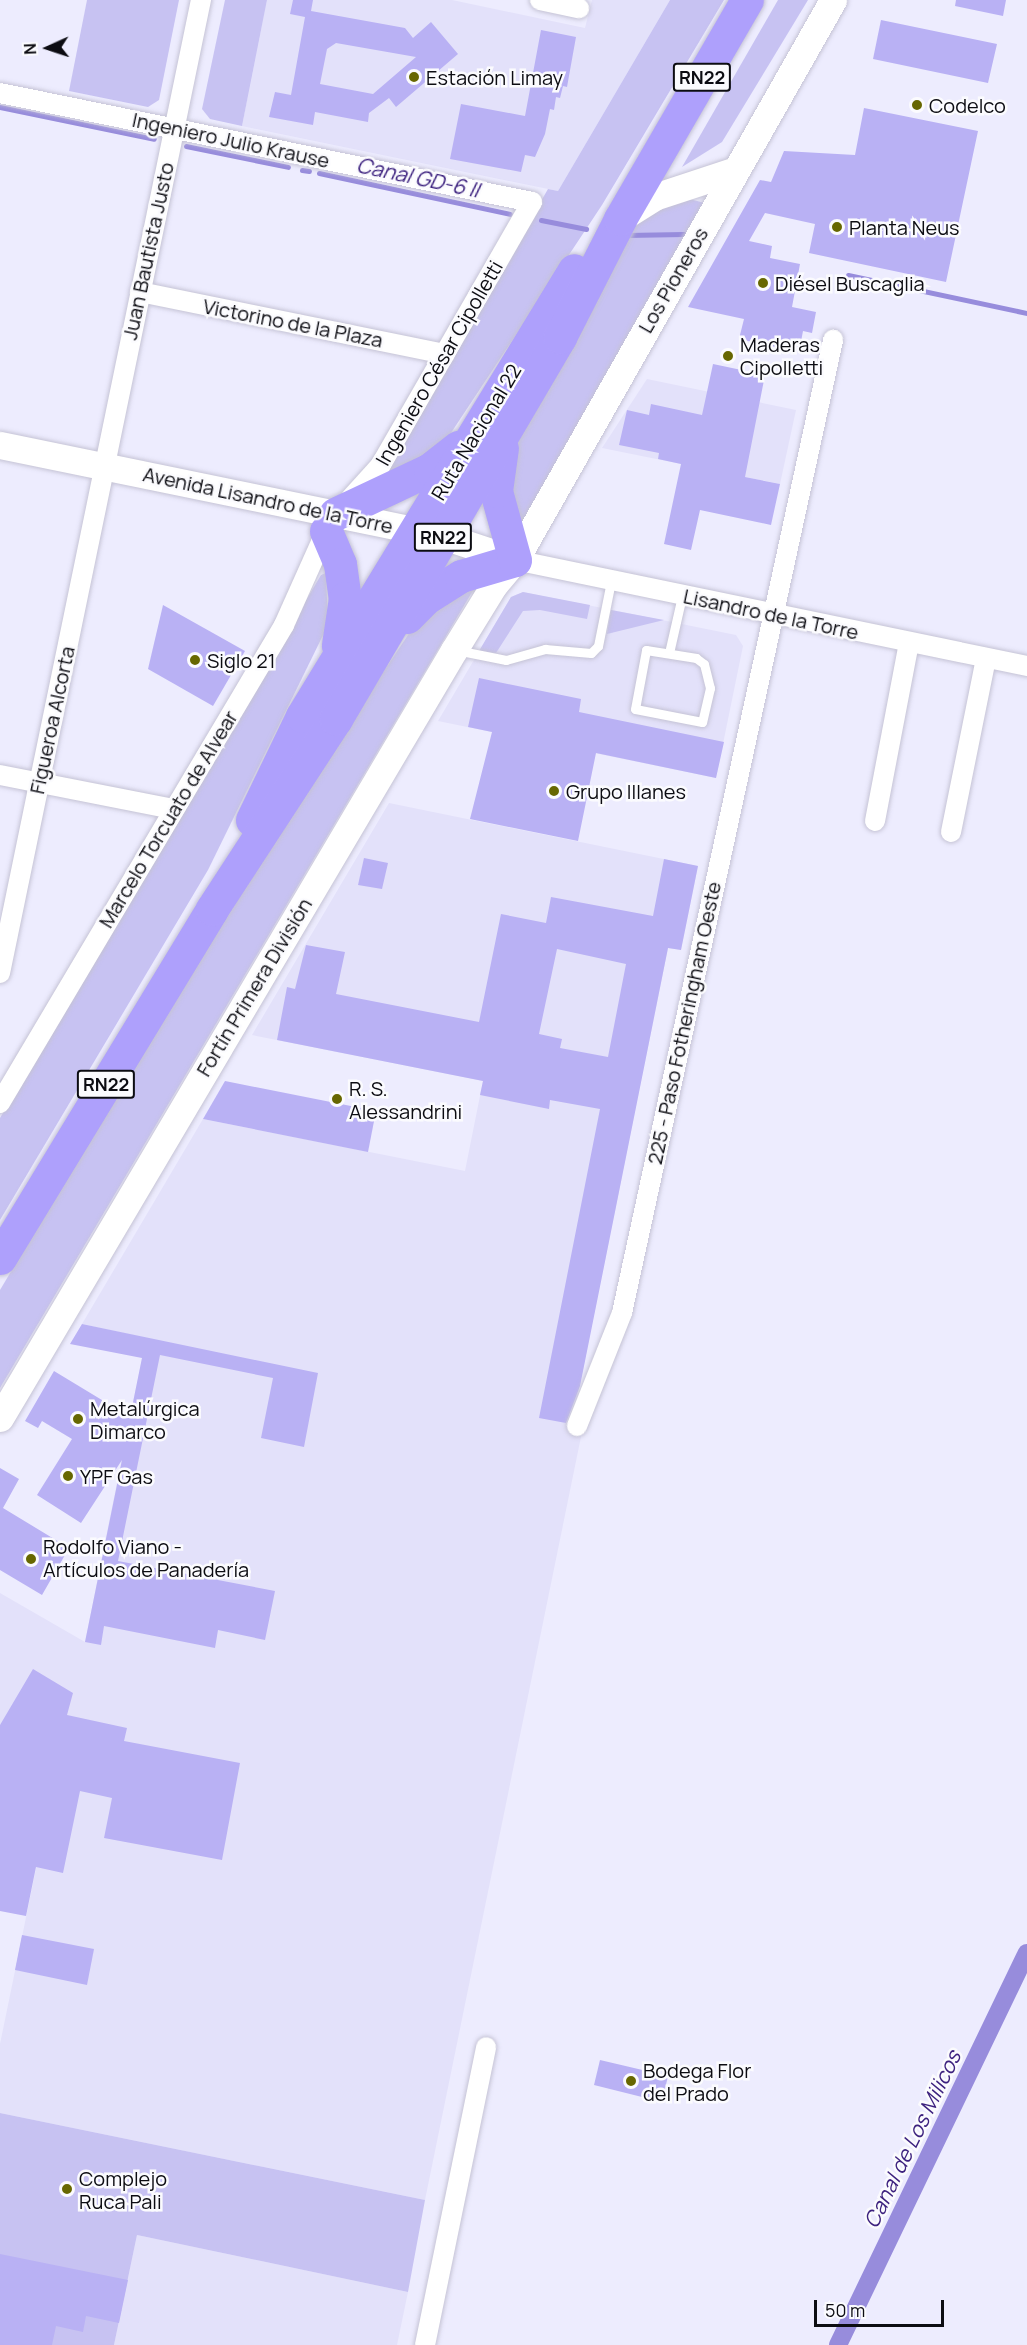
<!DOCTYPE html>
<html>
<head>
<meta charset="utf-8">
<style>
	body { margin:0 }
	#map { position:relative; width:1027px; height:2345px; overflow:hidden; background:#edecfe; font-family:Manrope,sans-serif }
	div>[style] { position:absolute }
	.built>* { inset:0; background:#e3e1fa }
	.green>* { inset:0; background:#c7c2f2 }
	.stream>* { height:5px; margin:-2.5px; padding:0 2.5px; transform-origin:2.5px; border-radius:2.5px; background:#978cdc }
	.canal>* { height:18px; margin:-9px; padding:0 9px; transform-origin:9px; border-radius:9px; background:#978cdc }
	.building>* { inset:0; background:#b9b1f4 }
	.roads { filter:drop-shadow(0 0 2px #c5c3d5) drop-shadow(0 0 2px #c5c3d5) }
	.lane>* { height:9px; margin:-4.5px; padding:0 4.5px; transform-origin:4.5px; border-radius:4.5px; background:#fff }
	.street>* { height:20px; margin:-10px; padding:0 10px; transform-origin:10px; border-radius:10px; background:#fff }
	.secondary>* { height:27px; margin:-13.5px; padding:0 13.5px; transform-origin:13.5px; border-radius:13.5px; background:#fff }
	.highway>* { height:33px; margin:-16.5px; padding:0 16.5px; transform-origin:16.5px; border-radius:16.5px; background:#aea0fc }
	.dots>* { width:16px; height:16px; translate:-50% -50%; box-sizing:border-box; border:3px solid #fbfbfe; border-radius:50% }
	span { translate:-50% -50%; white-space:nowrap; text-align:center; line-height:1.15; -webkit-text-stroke:5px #fbfbfe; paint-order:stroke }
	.shield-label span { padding:2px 4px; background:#fbfbfe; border:2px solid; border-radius:4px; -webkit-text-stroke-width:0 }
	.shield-label { font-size:18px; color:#0c0c12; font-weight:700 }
	.poi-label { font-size:20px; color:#0c0c12 }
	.left { translate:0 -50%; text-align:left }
	.street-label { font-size:20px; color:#0c0c12 }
	.water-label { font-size:21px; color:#3d227f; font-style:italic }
	.north { position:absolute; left:18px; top:18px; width:60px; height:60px; -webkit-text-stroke:4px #fbfbfe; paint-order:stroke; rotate:267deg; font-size:16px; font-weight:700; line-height:24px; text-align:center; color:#0c0c12 }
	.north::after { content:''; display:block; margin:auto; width:21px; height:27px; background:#0c0c12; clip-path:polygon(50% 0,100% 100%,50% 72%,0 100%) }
	.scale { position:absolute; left:814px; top:2300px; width:130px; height:27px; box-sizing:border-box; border:3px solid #0c0c12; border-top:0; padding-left:8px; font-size:18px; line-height:21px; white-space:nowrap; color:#0c0c12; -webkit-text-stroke:4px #fbfbfe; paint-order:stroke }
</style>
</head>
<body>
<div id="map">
	<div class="built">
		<i style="clip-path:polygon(267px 0,452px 0,585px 28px,592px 0,670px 0,558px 191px,242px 126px)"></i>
		<i style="clip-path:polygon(647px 379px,796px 410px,780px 484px,602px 448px)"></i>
		<i style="clip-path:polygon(523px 592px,736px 635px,743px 646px,716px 778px,438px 721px,511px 597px)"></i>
		<i style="clip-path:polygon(389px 803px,698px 866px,681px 950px,668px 948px,572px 1424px,583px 1427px,425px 2200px,0 2113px,0 2044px,46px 1820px,0 1811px,0 1593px,85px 1642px,146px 1338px,82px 1324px,203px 1119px,465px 1171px,483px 1081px,252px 1035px)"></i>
		<i style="clip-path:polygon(137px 2235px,408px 2292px,397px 2345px,114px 2345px)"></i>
	</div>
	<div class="green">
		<i style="clip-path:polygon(87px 0,179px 0,159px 100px,148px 107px,69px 91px)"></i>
		<i style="clip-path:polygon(225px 0,267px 0,242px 126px,210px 119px,202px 109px)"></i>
		<i style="clip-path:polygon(670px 0,724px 0,602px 205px,441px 448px,383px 475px,548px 189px,558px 191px)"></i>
		<i style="clip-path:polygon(778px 0,808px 0,722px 142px,682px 167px)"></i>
		<i style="clip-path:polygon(689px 199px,709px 204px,524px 528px,513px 494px,511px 467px,520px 436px,627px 226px,648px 211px)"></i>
		<i style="clip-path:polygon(326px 573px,328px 625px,208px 870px,0 1220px,0 1118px,321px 575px)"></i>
		<i style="clip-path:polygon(481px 577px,0 1388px,0 1290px,250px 871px,418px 620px)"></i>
		<i style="clip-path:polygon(523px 592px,590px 605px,587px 619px,540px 610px,523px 611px,496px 653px,479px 651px,511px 597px)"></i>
		<i style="clip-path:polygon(611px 610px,664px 620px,607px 634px)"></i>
		<i style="clip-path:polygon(0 2113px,425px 2200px,408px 2292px,137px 2235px,114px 2345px,0 2345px)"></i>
	</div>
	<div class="stream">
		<i style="left:0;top:107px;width:157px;rotate:11.7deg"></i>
		<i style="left:186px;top:146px;width:104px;rotate:11.6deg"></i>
		<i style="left:302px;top:170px;width:7px;rotate:8deg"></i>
		<i style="left:319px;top:173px;width:195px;rotate:12.1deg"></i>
		<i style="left:541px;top:220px;width:46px;rotate:11.3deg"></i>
		<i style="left:626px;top:235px;width:58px;rotate:-1deg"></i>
		<i style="left:848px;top:275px;width:183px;rotate:12deg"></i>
	</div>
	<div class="canal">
		<i style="left:838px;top:2345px;width:435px;rotate:-64.3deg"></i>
	</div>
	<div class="building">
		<i style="clip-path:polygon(evenodd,293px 0,313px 0,311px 11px,405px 28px,413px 38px,431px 22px,458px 54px,396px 107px,389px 98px,369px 113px,368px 122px,315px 112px,313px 125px,269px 117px,275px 92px,291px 95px,305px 17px,290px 14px,293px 0,336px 43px,416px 57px,373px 94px,320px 84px,327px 49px,336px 43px)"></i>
		<i style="clip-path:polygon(956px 0,1006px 0,1003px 16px,955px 6px)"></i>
		<i style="clip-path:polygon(881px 20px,997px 44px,988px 83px,873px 59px)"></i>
		<i style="clip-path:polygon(541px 30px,576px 37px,567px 87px,563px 86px,560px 98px,556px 97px,554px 110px,550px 109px,545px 134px,535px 157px,525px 155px,521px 172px,450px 159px,461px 104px,525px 116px)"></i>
		<i style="clip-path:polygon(864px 108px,978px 131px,946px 282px,809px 253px,815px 224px,765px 213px,749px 241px,772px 246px,770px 258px,800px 264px,792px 307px,816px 312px,812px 333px,803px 331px,799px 352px,739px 339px,744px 319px,688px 307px,760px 180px,771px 182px,784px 151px,855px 155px)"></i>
		<i style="clip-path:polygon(713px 364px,765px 375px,745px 477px,780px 484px,771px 525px,700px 510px,691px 550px,664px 544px,681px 464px,658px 459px,659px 453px,619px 445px,627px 410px,649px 415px,651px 404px,702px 415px)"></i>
		<i style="clip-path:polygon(163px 605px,245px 651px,213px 706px,148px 669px)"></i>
		<i style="clip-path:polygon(479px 678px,581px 699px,579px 712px,724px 742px,716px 778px,596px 753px,578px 841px,470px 819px,492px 732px,468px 727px)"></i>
		<i style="clip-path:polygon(364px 858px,388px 863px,382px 889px,358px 885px)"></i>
		<i style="clip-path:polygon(evenodd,664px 859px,698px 866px,681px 950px,668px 948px,580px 1386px,566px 1423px,539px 1418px,600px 1109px,550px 1100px,549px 1109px,480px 1095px,483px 1081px,277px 1040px,287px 987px,295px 989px,306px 945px,345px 952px,336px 994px,479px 1022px,501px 914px,546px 923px,551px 897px,653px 916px,664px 859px,557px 949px,626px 964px,608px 1057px,560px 1048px,562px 1039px,539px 1034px,557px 949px)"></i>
		<i style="clip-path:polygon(225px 1081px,376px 1111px,368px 1152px,203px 1119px)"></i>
		<i style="clip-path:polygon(82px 1324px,318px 1373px,304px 1447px,261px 1438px,273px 1378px,160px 1355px,118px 1561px,275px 1591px,265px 1640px,218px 1630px,215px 1648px,104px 1626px,101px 1645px,85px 1642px,122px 1460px,81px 1523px,37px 1495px,72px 1439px,42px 1421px,38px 1428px,25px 1421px,54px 1371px,130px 1417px,142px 1358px,70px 1344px)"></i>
		<i style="clip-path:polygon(0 1468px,19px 1479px,3px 1508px,69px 1548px,42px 1595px,0 1570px)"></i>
		<i style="clip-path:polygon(33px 1669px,73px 1693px,67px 1715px,127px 1728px,124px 1741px,240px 1763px,222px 1860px,104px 1838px,112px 1798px,80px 1791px,63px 1873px,36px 1867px,26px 1916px,0 1911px,0 1725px)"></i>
		<i style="clip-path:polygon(22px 1935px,94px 1949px,87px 1985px,15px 1970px)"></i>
		<i style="clip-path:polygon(600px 2060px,668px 2076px,662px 2102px,594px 2085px)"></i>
		<i style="clip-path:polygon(0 2254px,128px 2280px,119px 2323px,86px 2316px,83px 2332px,56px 2326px,52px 2345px,0 2345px)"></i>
	</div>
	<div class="roads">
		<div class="lane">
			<i style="left:456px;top:650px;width:51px;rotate:11.3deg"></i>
			<i style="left:506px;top:660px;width:41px;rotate:-15.8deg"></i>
			<i style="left:545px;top:649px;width:46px;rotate:5deg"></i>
			<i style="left:591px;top:653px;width:10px;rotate:-45deg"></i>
			<i style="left:598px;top:646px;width:66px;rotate:-78.7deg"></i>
			<i style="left:646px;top:650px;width:51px;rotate:9.1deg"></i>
			<i style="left:696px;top:658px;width:10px;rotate:37deg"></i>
			<i style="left:704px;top:664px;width:25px;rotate:76deg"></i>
			<i style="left:710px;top:688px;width:35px;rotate:103deg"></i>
			<i style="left:702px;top:722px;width:68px;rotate:-169deg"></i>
			<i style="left:635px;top:709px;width:60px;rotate:-79.4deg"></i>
			<i style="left:669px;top:653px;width:58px;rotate:-77.2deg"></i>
		</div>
		<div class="street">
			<i style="left:540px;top:0;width:40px;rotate:12deg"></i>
			<i style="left:0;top:93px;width:543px;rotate:11.58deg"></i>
			<i style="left:532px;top:202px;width:305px;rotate:119.9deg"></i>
			<i style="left:380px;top:466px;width:43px;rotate:132.2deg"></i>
			<i style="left:140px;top:292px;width:311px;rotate:11.5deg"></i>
			<i style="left:515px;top:560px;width:523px;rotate:11.7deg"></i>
			<i style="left:0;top:775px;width:177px;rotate:11.1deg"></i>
			<i style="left:875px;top:821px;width:182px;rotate:-79.2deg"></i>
			<i style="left:951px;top:832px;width:177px;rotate:-78.6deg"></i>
			<i style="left:0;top:973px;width:994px;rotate:-78.33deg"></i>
			<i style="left:0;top:1103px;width:556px;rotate:-59.28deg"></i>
			<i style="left:284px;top:625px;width:103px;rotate:-65.9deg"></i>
			<i style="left:577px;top:1426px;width:122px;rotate:-68.3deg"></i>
			<i style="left:622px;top:1313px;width:996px;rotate:-77.76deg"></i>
			<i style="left:425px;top:2345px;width:304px;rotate:-78.4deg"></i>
		</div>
		<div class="secondary">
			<i style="left:621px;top:218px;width:39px;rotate:-32deg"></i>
			<i style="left:654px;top:197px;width:86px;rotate:-18.2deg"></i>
			<i style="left:0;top:445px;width:452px;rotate:11.6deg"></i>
			<i style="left:443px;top:536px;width:76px;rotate:18.4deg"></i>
			<i style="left:0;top:1418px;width:892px;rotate:-59.41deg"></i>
			<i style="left:454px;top:650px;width:76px;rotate:-58.4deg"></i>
			<i style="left:494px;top:585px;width:33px;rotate:-50deg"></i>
			<i style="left:515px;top:560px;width:644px;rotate:-60.41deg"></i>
		</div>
		<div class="highway">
			<i style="left:335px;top:514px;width:105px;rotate:-25.3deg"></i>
			<i style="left:430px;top:469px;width:36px;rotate:-38deg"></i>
			<i style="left:326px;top:531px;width:36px;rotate:67deg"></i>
			<i style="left:340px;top:564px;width:34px;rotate:82deg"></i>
			<i style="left:345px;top:598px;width:48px;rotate:98.5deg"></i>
			<i style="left:407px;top:617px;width:27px;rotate:-45deg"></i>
			<i style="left:426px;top:598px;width:41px;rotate:-32.2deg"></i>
			<i style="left:461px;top:576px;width:56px;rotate:-16.5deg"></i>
			<i style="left:515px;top:560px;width:72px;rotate:-105.4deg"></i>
			<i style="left:496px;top:491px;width:43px;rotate:-82.1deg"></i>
			<i style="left:252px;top:820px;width:115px;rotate:-64.3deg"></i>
			<i style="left:302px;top:716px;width:522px;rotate:-58.62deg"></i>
			<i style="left:0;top:1258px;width:408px;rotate:-58.7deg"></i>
			<i style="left:212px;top:909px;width:227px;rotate:-56.9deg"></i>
			<i style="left:336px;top:719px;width:443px;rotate:-59.6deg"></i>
			<i style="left:560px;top:337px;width:132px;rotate:-63deg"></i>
			<i style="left:620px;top:219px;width:253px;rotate:-59.9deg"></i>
		</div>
	</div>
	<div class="dots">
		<i style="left:414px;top:77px;background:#676701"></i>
		<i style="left:917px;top:105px;background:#676701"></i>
		<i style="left:837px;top:227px;background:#676701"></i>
		<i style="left:763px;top:283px;background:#676701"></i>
		<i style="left:728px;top:356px;background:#676701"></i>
		<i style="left:195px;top:660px;background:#676701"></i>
		<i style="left:554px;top:791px;background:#676701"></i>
		<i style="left:337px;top:1099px;background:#676701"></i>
		<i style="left:78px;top:1419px;background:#676701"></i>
		<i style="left:68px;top:1476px;background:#676701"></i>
		<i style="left:31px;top:1559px;background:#676701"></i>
		<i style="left:631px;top:2081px;background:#676701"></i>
		<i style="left:67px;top:2189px;background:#676701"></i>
	</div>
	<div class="shield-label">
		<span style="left:702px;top:77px">RN22</span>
		<span style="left:443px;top:537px">RN22</span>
		<span style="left:106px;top:1084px">RN22</span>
	</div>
	<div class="poi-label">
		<span class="left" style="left:426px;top:77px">Estación Limay</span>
		<span class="left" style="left:929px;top:105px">Codelco</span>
		<span class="left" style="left:849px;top:227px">Planta Neus</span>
		<span class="left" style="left:775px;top:283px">Diésel Buscaglia</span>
		<span class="left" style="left:740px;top:356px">Maderas<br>Cipolletti</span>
		<span class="left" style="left:207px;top:660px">Siglo 21</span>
		<span class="left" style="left:566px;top:791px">Grupo Illanes</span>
		<span class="left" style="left:349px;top:1100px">R. S.<br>Alessandrini</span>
		<span class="left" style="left:90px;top:1420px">Metalúrgica<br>Dimarco</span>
		<span class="left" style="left:80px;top:1476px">YPF Gas</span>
		<span class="left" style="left:43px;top:1558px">Rodolfo Viano -<br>Artículos de Panadería</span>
		<span class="left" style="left:643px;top:2082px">Bodega Flor<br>del Prado</span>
		<span class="left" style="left:79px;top:2190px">Complejo<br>Ruca Pali</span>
	</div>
	<div class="street-label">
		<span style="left:231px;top:140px;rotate:12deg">Ingeniero Julio Krause</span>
		<span style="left:148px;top:251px;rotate:-78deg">Juan Bautista Justo</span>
		<span style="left:673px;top:280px;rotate:-60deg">Los Pioneros</span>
		<span style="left:293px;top:323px;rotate:11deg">Victorino de la Plaza</span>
		<span style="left:439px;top:363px;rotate:-60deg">Ingeniero César Cipolletti</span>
		<span style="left:476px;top:432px;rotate:-59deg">Ruta Nacional 22</span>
		<span style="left:268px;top:500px;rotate:12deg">Avenida Lisandro de la Torre</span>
		<span style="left:771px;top:614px;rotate:12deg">Lisandro de la Torre</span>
		<span style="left:52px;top:720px;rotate:-78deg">Figueroa Alcorta</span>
		<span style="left:168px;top:819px;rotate:-59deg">Marcelo Torcuato de Alvear</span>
		<span style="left:254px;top:987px;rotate:-59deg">Fortín Primera División</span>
		<span style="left:684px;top:1023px;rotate:-78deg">225 - Paso Fotheringham Oeste</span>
	</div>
	<div class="water-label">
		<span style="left:418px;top:177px;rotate:12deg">Canal GD-6 II</span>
		<span style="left:912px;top:2139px;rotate:-64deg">Canal de Los Milicos</span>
	</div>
	<div class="north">N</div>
	<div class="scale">50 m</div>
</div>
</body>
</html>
